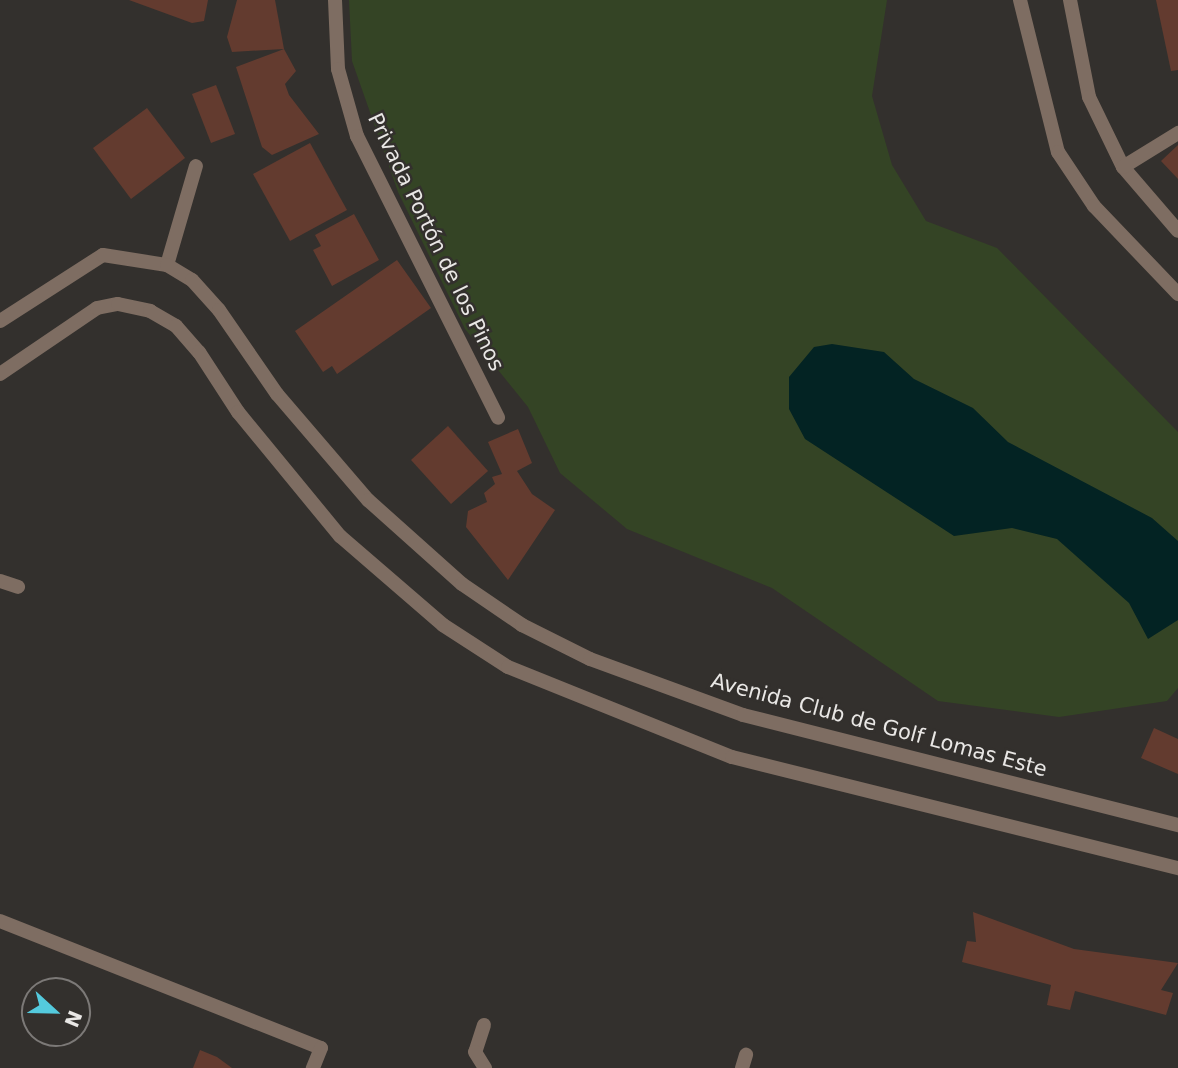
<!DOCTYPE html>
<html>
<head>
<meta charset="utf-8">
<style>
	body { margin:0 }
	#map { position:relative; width:1178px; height:1068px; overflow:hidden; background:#33302d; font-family:"DejaVu Sans",sans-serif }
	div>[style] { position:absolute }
	.green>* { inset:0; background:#344425 }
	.water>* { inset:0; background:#032323 }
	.building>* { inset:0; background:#633b2f }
	.minor>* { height:14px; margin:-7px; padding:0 7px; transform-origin:7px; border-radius:7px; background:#7e6d62 }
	span { translate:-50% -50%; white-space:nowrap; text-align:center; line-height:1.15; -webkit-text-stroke:5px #33302d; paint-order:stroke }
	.street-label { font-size:21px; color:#e9e7e5 }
	.north { position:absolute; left:21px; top:977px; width:70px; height:70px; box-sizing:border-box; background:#33302d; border:2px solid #7c7977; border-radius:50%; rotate:112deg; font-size:19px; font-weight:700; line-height:28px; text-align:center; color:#e9e7e5 }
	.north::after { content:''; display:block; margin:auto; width:24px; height:32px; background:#54cadd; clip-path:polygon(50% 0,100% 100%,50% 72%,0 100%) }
</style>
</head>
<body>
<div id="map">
	<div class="green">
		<i style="clip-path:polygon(349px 0,887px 0,872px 96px,892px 165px,926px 221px,997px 248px,1178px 432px,1178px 688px,1167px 701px,1059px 717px,938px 701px,772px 588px,627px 529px,560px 473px,528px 407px,465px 329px,398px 192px,352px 61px)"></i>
	</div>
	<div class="water">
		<i style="clip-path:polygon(832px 344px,884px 352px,914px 379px,973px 408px,1008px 442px,1152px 518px,1178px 541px,1178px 620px,1148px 639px,1129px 603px,1057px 539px,1012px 528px,954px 536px,805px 439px,789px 409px,789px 377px,814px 347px)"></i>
	</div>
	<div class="building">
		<i style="clip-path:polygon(129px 0,208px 0,204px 21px,192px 23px)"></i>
		<i style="clip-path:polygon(237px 0,275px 0,284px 49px,232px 52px,227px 37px)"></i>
		<i style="clip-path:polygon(1156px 0,1178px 0,1178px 70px,1171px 71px)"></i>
		<i style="clip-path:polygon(284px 49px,296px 71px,285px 84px,289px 95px,319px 134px,272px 155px,262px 147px,236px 67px)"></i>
		<i style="clip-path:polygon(216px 85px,235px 134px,211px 143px,192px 94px)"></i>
		<i style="clip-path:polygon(147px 108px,185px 158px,131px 199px,93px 148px)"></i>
		<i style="clip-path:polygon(310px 143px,347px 210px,290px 241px,253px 174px)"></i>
		<i style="clip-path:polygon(1178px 145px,1178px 179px,1161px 161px)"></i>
		<i style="clip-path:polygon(354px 214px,379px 260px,332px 286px,313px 250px,321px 246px,315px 235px)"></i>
		<i style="clip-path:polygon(397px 260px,431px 308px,337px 374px,332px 366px,323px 372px,295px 331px)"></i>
		<i style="clip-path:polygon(448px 426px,488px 471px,451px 504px,411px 460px)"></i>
		<i style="clip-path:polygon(518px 429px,532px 463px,517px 471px,532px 494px,555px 510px,508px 580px,466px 527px,468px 511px,487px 502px,484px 493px,495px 484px,492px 477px,502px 474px,488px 442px)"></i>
		<i style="clip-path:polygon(1154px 728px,1178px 739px,1178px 774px,1141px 758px)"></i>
		<i style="clip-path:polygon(973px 912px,1074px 949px,1178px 963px,1161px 990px,1173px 993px,1166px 1015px,1075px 991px,1070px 1010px,1047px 1005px,1051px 985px,962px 962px,967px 941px,976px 942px)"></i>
		<i style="clip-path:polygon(200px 1050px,217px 1057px,232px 1068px,193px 1068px)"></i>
	</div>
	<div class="minor">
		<i style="left:335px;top:0;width:69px;rotate:87.5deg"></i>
		<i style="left:338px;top:69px;width:70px;rotate:74.2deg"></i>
		<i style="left:357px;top:136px;width:315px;rotate:63.4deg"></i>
		<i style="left:1020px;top:0;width:157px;rotate:76deg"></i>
		<i style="left:1058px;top:152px;width:65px;rotate:56.3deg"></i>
		<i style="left:1094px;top:206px;width:122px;rotate:46.3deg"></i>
		<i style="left:1070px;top:0;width:99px;rotate:78.9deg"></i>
		<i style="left:1089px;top:97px;width:78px;rotate:64.1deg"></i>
		<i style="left:1123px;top:167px;width:84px;rotate:49.3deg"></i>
		<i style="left:1123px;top:167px;width:65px;rotate:-31.7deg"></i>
		<i style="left:167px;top:265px;width:103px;rotate:-73.7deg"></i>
		<i style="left:0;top:321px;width:122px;rotate:-32.7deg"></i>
		<i style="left:103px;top:255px;width:65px;rotate:8.9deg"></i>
		<i style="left:167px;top:265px;width:29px;rotate:31deg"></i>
		<i style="left:192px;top:280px;width:40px;rotate:48deg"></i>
		<i style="left:219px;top:310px;width:102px;rotate:55.4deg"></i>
		<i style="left:277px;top:394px;width:140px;rotate:49.4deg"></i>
		<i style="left:368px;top:500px;width:126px;rotate:41.8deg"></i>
		<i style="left:462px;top:584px;width:73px;rotate:34.3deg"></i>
		<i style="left:522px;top:625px;width:76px;rotate:26.6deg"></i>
		<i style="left:590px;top:659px;width:163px;rotate:20.1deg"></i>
		<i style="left:743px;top:715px;width:449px;rotate:14.2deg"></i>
		<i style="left:0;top:374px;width:117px;rotate:-34.2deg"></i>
		<i style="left:97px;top:308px;width:21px;rotate:-11deg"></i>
		<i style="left:118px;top:304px;width:33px;rotate:12deg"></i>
		<i style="left:150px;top:311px;width:30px;rotate:30deg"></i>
		<i style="left:176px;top:326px;width:35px;rotate:49deg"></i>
		<i style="left:199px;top:352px;width:72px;rotate:57deg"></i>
		<i style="left:238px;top:412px;width:161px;rotate:50.6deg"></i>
		<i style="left:340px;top:536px;width:136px;rotate:40.8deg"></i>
		<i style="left:443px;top:625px;width:77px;rotate:32.9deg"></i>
		<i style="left:508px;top:667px;width:241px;rotate:21.9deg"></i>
		<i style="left:732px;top:757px;width:460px;rotate:14deg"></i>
		<i style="left:0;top:581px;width:19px;rotate:18deg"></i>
		<i style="left:0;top:921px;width:345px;rotate:21.6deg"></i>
		<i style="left:321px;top:1048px;width:22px;rotate:112deg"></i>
		<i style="left:484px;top:1025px;width:28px;rotate:108deg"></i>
		<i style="left:475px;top:1052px;width:19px;rotate:58deg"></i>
		<i style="left:742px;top:1068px;width:14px;rotate:-73deg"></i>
	</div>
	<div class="street-label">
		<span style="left:436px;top:242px;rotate:64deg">Privada Portón de los Pinos</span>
		<span style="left:879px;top:725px;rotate:15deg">Avenida Club de Golf Lomas Este</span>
	</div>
	<div class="north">N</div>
</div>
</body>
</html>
